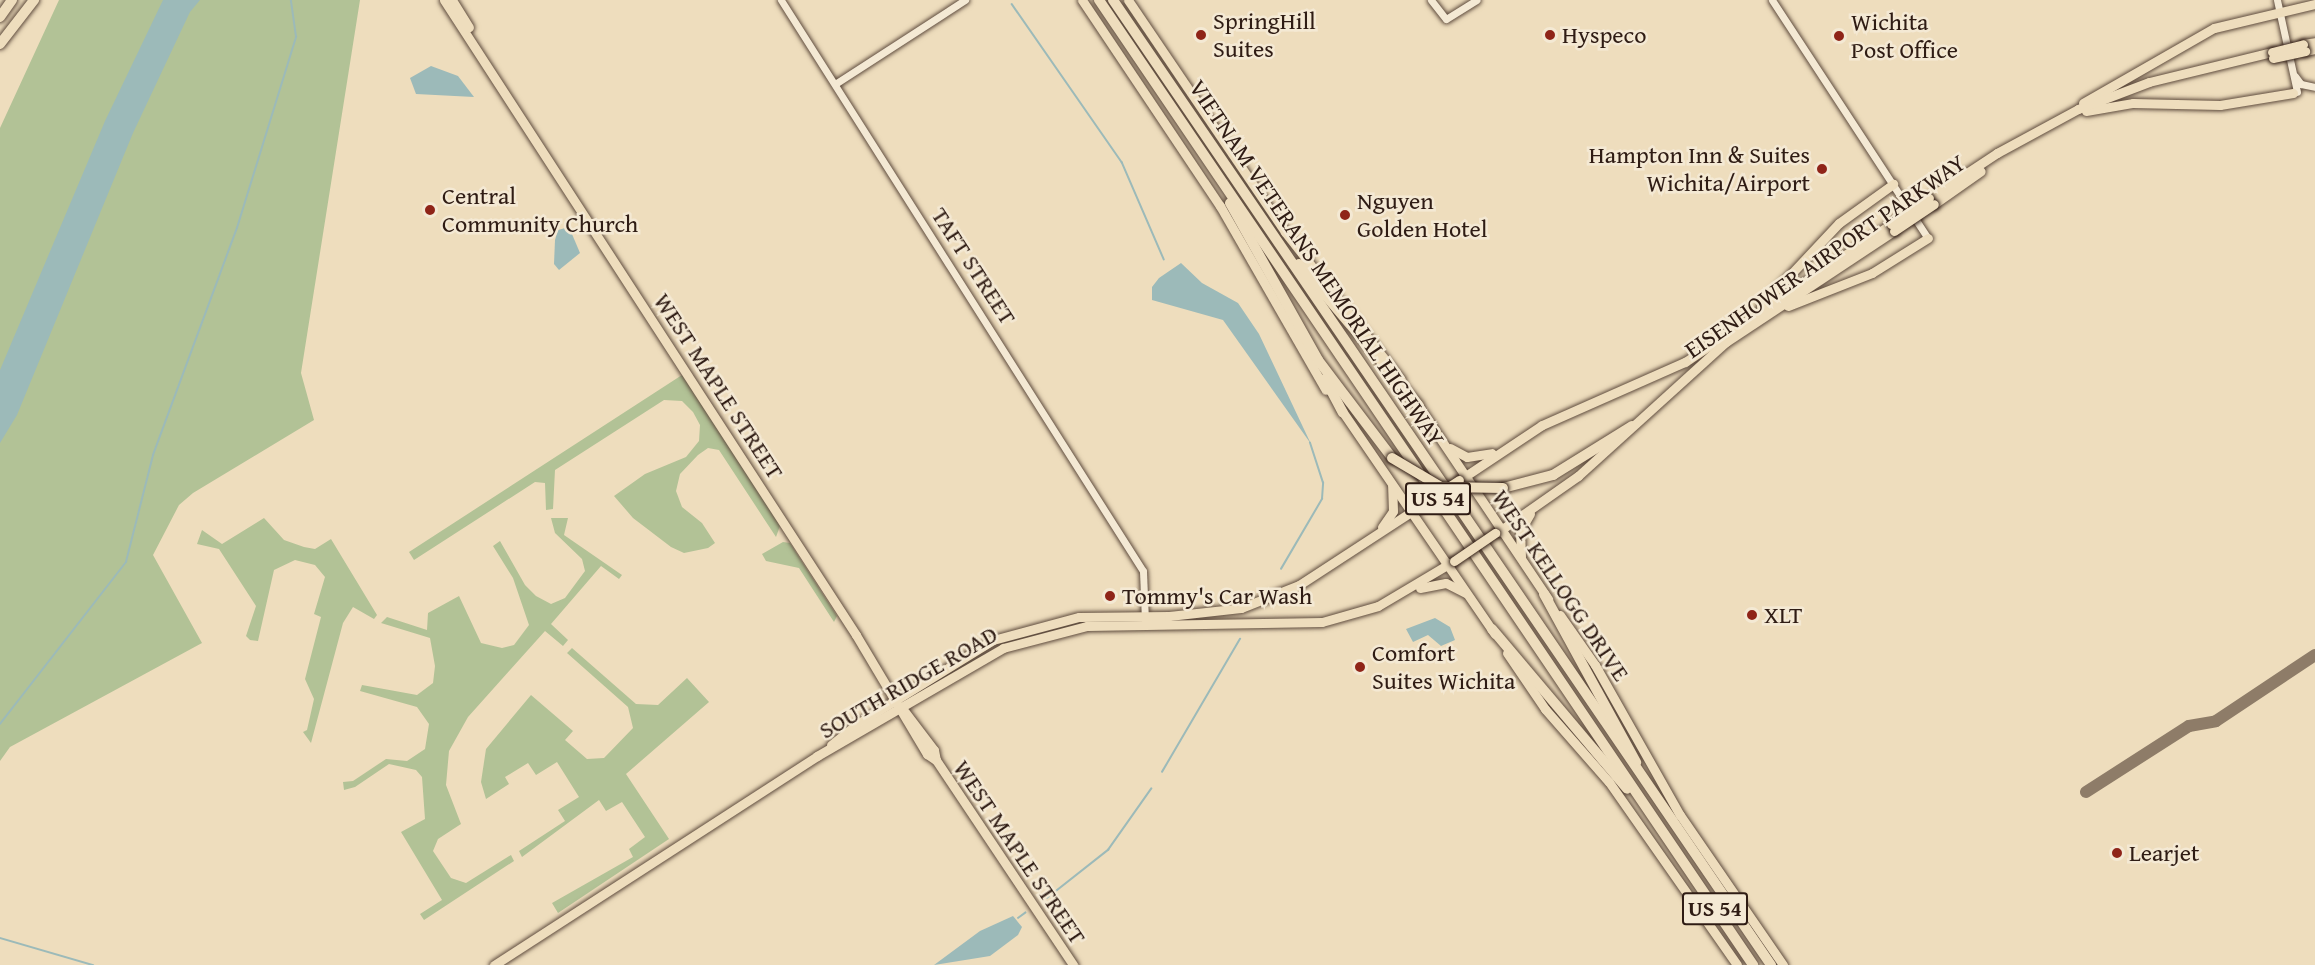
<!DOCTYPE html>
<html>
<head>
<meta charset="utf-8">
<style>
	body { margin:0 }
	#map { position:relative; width:2315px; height:965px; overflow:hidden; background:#eeddbd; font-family:"Gentium Book Plus",serif }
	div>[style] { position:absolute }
	.green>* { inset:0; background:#b2c296 }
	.water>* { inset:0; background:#9cbab9 }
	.stream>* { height:1.5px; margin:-0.75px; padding:0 0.75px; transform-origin:0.75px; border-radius:0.75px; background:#9cbab9 }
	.taxiway>* { height:12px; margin:-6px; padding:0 6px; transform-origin:6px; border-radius:6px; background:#8e7c68 }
	.roads { filter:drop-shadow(0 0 2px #5f4c3e) drop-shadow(0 0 2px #5f4c3e) }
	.minor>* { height:7px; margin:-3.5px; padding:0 3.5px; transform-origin:3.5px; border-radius:3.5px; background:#f4e9d4 }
	.major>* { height:9px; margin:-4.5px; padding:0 4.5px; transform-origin:4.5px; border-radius:4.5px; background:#eeddbd }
	.highway>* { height:10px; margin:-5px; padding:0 5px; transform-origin:5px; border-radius:5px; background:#eeddbd }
	.bridges { filter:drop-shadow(0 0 2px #2f1c14) drop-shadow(0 0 2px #2f1c14) }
	.major-bridge>* { height:9px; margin:-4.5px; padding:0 4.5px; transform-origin:4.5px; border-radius:4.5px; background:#eeddbd }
	.highway-bridge>* { height:10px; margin:-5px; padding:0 5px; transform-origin:5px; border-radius:5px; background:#eeddbd }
	.dots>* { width:16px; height:16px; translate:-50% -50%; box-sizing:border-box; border:3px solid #f4e9d4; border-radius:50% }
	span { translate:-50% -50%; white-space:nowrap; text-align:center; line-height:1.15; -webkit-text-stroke:5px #f4e9d4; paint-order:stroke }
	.shield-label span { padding:2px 4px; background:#f4e9d4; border:2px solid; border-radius:4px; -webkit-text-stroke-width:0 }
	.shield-label { font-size:22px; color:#2f1c14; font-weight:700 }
	.poi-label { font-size:24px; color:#2f1c14 }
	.left { translate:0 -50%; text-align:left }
	.right { translate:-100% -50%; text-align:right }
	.street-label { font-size:24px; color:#2f1c14 }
</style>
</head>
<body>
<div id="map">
	<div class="green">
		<i style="clip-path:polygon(59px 0,360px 0,301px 373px,314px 420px,193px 493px,179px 505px,153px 555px,202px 643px,10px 747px,0 761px,0 128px)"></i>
		<i style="clip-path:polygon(682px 375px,780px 526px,776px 537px,719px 450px,708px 448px,698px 455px,680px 474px,676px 491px,682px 507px,702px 523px,715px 543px,708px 548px,684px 553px,671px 547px,633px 518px,614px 496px,645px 474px,686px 457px,699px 441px,700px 425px,693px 412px,682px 401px,664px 400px,555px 470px,553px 509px,546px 510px,545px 483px,535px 482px,414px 560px,409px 552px)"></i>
		<i style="clip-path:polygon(264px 518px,284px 540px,304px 547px,315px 549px,331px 539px,377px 615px,374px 619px,353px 607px,343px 623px,311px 743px,303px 732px,307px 730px,314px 699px,305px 679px,321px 617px,314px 614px,325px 577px,315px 565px,295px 560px,274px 570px,258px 641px,250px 640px,246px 636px,256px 606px,219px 549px,197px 544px,202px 530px,222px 544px)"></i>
		<i style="clip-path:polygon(551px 518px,568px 518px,564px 535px,622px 575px,619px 579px,601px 566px,551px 624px,568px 640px,563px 646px,545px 631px,468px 717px,449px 751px,446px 785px,461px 824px,438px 839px,433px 851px,451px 878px,466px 883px,511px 855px,514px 861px,424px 920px,420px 914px,442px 900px,401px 832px,425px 819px,422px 777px,416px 770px,389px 764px,355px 787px,344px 790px,343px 782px,353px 781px,386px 759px,407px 761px,425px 749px,429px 724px,417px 707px,360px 691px,362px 685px,417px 695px,433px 683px,435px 666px,430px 638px,381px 623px,387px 617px,427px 630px,428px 613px,459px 596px,481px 643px,502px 648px,514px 645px,529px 625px,513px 578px,493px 546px,500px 541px,525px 585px,536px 596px,551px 604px,565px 598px,585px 571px,582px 559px,555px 533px)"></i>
		<i style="clip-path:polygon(783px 542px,790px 543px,837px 616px,834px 622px,799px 568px,766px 561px,762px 554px)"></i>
		<i style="clip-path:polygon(572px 648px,636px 704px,658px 705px,687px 678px,709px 702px,626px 774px,669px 839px,558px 913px,552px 903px,633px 857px,629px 849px,645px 837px,622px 802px,606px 811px,599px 800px,522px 857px,519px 851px,565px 821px,558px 810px,579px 797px,557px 762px,536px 775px,528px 763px,505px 777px,509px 784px,486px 799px,481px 782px,486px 749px,531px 695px,573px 731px,565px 740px,587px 759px,604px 758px,633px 728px,628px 707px,567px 653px)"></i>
	</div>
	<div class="water">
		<i style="clip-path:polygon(163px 0,200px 0,190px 12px,133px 133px,17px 415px,0 443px,0 370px,105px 121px)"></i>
		<i style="clip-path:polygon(431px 66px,458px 76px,474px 97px,416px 94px,410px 78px)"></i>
		<i style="clip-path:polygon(569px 227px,580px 253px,559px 270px,554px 264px,555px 240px,558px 230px)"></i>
		<i style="clip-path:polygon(1181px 263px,1202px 283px,1238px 303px,1259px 334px,1311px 444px,1223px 320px,1152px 300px,1152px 287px,1159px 278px)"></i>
		<i style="clip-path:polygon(1435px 618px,1450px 627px,1455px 640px,1441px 646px,1428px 635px,1413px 642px,1406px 629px)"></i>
		<i style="clip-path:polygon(1013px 916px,1022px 927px,1018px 935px,990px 956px,934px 965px,980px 931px)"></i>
	</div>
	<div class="stream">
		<i style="left:1012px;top:4px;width:193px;rotate:55.2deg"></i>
		<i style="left:1122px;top:162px;width:106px;rotate:66.6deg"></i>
		<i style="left:1281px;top:569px;width:81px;rotate:-59.6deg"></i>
		<i style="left:1322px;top:499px;width:16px;rotate:-86deg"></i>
		<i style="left:1323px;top:483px;width:42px;rotate:-108deg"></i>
		<i style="left:0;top:724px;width:205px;rotate:-52.1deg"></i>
		<i style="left:126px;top:562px;width:110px;rotate:-75.8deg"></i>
		<i style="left:153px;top:455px;width:242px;rotate:-69.7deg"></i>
		<i style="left:237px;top:228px;width:200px;rotate:-72.8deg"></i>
		<i style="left:296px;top:37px;width:37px;rotate:-98deg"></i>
		<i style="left:1162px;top:772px;width:154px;rotate:-59.6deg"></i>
		<i style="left:1047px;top:898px;width:78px;rotate:-38.2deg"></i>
		<i style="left:1108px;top:850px;width:75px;rotate:-54.8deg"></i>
		<i style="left:1018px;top:918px;width:9px;rotate:-36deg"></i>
		<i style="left:0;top:938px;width:97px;rotate:16.2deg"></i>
	</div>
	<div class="taxiway">
		<i style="left:2086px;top:792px;width:122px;rotate:-32.7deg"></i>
		<i style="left:2189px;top:726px;width:27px;rotate:-10deg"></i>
		<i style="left:2216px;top:721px;width:119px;rotate:-33.7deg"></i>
	</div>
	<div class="roads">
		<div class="minor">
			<i style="left:781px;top:0;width:676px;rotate:57.63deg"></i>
			<i style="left:1143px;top:571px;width:49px;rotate:87.7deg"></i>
			<i style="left:1431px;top:0;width:24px;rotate:52deg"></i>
			<i style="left:1446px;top:19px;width:36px;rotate:-32deg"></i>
			<i style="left:1772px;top:0;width:285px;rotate:56.8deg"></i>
			<i style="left:2277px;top:0;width:94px;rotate:77.7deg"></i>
			<i style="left:2295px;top:76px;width:10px;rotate:53deg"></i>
			<i style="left:2301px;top:84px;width:14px;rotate:12deg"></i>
			<i style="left:835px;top:84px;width:155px;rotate:-32.9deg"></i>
		</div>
		<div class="major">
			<i style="left:444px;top:0;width:757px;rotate:57.02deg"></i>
			<i style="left:856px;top:635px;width:139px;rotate:59.2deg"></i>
			<i style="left:927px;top:754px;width:11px;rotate:34deg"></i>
			<i style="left:936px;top:760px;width:247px;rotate:56.2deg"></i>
			<i style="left:452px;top:0;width:32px;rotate:58deg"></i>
			<i style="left:1082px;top:0;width:248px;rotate:56.2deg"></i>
			<i style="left:1220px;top:206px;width:212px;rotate:60.1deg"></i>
			<i style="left:1128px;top:0;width:280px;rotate:55.9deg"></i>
			<i style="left:1285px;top:232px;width:188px;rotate:51.9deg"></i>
			<i style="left:2303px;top:44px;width:12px;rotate:-9deg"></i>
			<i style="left:2305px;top:51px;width:10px;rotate:-11deg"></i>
			<i style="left:2083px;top:103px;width:151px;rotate:-29.8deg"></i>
			<i style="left:2214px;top:28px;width:104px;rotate:-13.4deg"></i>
			<i style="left:2086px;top:111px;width:48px;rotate:-9.7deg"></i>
			<i style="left:2133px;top:103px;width:87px;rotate:1.3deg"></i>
			<i style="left:2220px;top:105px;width:74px;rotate:-9.3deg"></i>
			<i style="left:1929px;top:198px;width:82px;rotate:-33.5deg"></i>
			<i style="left:1997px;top:153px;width:92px;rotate:-28.5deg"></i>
			<i style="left:2078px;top:109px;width:76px;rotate:-20.8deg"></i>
			<i style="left:2149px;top:82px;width:127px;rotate:-13.7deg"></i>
			<i style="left:1934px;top:204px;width:57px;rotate:-35.1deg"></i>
			<i style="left:1761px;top:306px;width:114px;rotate:-46.8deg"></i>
			<i style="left:1839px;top:223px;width:67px;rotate:-35.8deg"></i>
			<i style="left:1788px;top:306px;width:90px;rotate:-21.4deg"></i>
			<i style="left:1872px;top:273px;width:66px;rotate:-32deg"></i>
			<i style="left:1415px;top:401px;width:239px;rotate:56.1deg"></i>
			<i style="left:1340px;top:408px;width:274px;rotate:55.6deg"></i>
			<i style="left:1450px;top:448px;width:19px;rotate:28deg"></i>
			<i style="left:1467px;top:457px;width:25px;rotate:-9deg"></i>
			<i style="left:1461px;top:479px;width:97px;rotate:-33.7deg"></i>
			<i style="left:1542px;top:425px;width:156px;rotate:-23.8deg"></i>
			<i style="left:1685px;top:362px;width:248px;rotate:-33.8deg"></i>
			<i style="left:1382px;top:527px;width:19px;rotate:-55deg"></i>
			<i style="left:1393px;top:511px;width:26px;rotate:-92deg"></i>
			<i style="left:1498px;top:532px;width:98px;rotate:-35deg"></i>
			<i style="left:1578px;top:476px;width:200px;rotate:-42.2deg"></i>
			<i style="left:1726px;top:342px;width:201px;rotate:-33.5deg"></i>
			<i style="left:1521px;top:557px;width:26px;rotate:-92deg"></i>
			<i style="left:1520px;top:531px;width:20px;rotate:-60deg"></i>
			<i style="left:1420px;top:588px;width:26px;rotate:-11deg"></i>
			<i style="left:1446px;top:583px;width:22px;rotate:27deg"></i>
			<i style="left:1560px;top:615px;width:61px;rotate:55deg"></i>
			<i style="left:1595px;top:665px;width:172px;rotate:60.5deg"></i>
			<i style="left:1680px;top:815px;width:182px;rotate:55.5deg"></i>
			<i style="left:1507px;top:653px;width:68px;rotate:55.8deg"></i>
			<i style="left:1545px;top:709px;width:97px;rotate:48.8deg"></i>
			<i style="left:1609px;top:782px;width:223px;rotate:55deg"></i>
			<i style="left:905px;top:712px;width:48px;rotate:52.7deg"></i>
			<i style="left:934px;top:750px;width:10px;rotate:79deg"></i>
			<i style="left:831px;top:745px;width:33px;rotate:-39deg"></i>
			<i style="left:857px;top:724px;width:160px;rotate:-31.7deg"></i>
			<i style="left:993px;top:640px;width:89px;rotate:-15deg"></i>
			<i style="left:1079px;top:617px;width:90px;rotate:-0.6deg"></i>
			<i style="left:1169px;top:616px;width:72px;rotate:-6.3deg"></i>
			<i style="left:1241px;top:608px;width:62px;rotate:-21.6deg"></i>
			<i style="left:1299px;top:585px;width:141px;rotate:-33.1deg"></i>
			<i style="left:494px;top:965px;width:385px;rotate:-32.9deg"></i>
			<i style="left:817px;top:756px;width:215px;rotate:-30.1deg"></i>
			<i style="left:1003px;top:648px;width:87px;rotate:-14.7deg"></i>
			<i style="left:1087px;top:626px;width:235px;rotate:-1deg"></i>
			<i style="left:1322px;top:622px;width:58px;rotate:-15.9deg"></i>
			<i style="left:1378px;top:606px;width:86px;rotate:-30.7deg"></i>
		</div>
		<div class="highway">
			<i style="left:1099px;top:0;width:1166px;rotate:55.87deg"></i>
			<i style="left:1113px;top:0;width:1168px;rotate:55.71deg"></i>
			<i style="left:0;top:17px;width:21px;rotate:-55deg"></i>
			<i style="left:0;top:44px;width:56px;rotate:-52.3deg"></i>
			<i style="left:1230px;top:203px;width:180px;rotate:60.7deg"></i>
			<i style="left:1318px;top:360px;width:123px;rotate:52.9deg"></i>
			<i style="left:1299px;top:264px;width:186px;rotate:49.8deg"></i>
			<i style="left:1325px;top:379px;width:38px;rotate:62deg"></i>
			<i style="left:1503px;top:488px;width:52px;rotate:-14.6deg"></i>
			<i style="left:1553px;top:475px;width:93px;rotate:-31.8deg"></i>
			<i style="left:1544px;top:594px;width:192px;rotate:61.3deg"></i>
			<i style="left:1492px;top:629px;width:209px;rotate:49.8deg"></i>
		</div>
	</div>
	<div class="bridges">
		<div class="major-bridge">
			<i style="left:2272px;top:52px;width:32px;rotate:-14deg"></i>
			<i style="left:2273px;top:58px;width:33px;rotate:-12deg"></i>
			<i style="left:1891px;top:224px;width:46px;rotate:-34.4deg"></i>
			<i style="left:1894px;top:231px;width:48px;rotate:-34deg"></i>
			<i style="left:1418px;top:507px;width:49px;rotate:-33.4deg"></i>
			<i style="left:1454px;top:561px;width:50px;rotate:-34.3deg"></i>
		</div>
		<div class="highway-bridge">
			<i style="left:1392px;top:458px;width:57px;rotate:30.6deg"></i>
			<i style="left:1441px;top:487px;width:62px;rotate:0.9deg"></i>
		</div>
	</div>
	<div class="dots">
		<i style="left:1201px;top:35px;background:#8f2418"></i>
		<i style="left:1550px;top:35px;background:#8f2418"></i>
		<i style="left:1839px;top:36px;background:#8f2418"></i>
		<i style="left:1822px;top:169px;background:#8f2418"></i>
		<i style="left:430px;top:210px;background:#8f2418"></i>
		<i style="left:1345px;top:215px;background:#8f2418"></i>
		<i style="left:1110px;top:596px;background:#8f2418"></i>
		<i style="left:1752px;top:615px;background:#8f2418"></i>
		<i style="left:1360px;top:667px;background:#8f2418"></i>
		<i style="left:2117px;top:853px;background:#8f2418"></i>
	</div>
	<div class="shield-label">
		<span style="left:1438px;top:499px">US 54</span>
		<span style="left:1715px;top:909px">US 54</span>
	</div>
	<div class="poi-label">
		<span class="left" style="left:1213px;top:35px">SpringHill<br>Suites</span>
		<span class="left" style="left:1851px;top:36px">Wichita<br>Post Office</span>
		<span class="left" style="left:1562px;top:35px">Hyspeco</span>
		<span class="right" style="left:1810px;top:169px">Hampton Inn &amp; Suites<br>Wichita/Airport</span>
		<span class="left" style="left:442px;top:210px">Central<br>Community Church</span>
		<span class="left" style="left:1357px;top:215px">Nguyen<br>Golden Hotel</span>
		<span class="left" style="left:1122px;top:596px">Tommy's Car Wash</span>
		<span class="left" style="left:1764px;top:615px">XLT</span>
		<span class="left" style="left:1372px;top:667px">Comfort<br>Suites Wichita</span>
		<span class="left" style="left:2129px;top:853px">Learjet</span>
	</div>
	<div class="street-label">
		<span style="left:1825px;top:256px;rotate:-35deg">EISENHOWER AIRPORT PARKWAY</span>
		<span style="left:1317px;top:263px;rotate:56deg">VIETNAM VETERANS MEMORIAL HIGHWAY</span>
		<span style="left:974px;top:266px;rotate:57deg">TAFT STREET</span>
		<span style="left:719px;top:386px;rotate:57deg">WEST MAPLE STREET</span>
		<span style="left:1561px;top:585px;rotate:56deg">WEST KELLOGG DRIVE</span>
		<span style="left:908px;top:682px;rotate:-30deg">SOUTH RIDGE ROAD</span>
		<span style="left:1020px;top:852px;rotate:56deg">WEST MAPLE STREET</span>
	</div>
</div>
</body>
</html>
